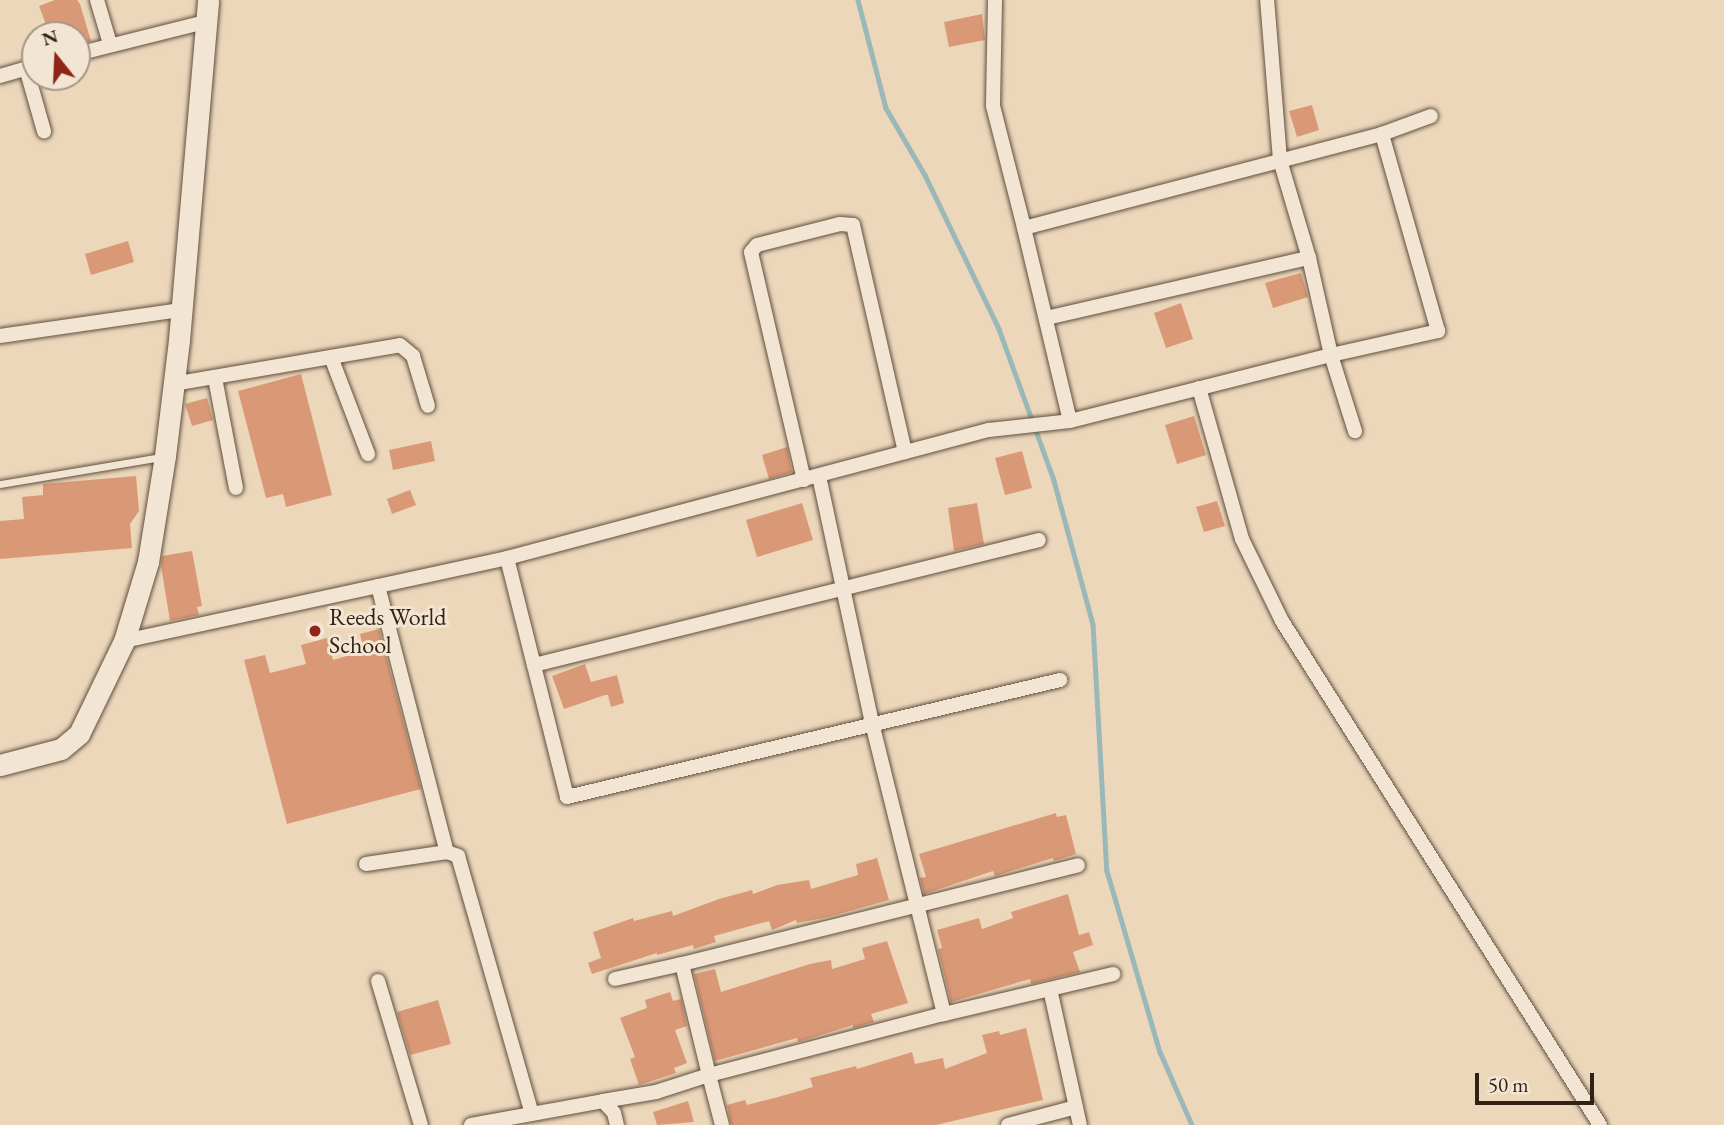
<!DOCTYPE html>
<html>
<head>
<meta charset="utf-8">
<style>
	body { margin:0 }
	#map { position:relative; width:1724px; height:1125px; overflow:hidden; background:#ecd7bb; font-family:"EB Garamond",serif }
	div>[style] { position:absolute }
	.stream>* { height:4.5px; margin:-2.25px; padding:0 2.25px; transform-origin:2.25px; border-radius:2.25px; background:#9ab8b7 }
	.building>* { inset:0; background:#da9976 }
	.roads { filter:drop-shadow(0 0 2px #604f3f) drop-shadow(0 0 2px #604f3f) }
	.lane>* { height:7px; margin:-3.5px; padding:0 3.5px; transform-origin:3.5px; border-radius:3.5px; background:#f3e5d3 }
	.street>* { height:14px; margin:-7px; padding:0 7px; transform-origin:7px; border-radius:7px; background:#f3e5d3 }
	.secondary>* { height:21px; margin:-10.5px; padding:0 10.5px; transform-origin:10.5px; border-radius:10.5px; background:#f3e5d3 }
	.dots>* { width:19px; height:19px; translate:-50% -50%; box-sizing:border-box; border:4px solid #f3e5d3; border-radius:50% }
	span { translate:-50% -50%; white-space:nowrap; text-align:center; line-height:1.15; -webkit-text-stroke:6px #f3e5d3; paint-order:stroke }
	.poi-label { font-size:24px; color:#322216 }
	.left { translate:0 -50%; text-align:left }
	.north { position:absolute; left:21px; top:21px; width:70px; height:70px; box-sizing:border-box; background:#f3e5d3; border:2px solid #a69787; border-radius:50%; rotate:342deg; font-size:19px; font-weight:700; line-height:28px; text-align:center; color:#322216 }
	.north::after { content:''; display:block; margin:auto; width:24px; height:32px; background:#8f2418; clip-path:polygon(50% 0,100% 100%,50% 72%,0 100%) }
	.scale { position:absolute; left:1475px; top:1073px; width:119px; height:32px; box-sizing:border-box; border:4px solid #322216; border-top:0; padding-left:9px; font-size:21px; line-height:24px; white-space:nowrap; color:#322216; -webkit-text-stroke:5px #f3e5d3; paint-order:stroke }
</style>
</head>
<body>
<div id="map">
	<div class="stream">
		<i style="left:858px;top:0;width:112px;rotate:75.5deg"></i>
		<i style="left:886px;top:108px;width:78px;rotate:59.8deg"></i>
		<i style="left:925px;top:175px;width:171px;rotate:64.3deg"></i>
		<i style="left:999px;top:329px;width:158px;rotate:70deg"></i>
		<i style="left:1053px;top:477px;width:152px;rotate:74.8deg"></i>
		<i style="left:1093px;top:624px;width:247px;rotate:86.8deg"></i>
		<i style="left:1107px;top:871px;width:189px;rotate:73.7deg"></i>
		<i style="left:1160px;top:1052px;width:80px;rotate:66.3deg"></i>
	</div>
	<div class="building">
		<i style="clip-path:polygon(55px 0,77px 0,80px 4px,91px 41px,77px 44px,77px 35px,50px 35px,39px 6px)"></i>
		<i style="clip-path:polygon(982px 14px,985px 40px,949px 47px,944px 22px)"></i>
		<i style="clip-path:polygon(1312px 105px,1319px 130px,1297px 137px,1289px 111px)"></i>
		<i style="clip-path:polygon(128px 241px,134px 262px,91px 275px,85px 254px)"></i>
		<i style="clip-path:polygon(1301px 273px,1308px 297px,1273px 308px,1265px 283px)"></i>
		<i style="clip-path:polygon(1181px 303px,1193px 339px,1166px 348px,1154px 313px)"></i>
		<i style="clip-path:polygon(301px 374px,332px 495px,286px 507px,283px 494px,266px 498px,238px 391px)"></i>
		<i style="clip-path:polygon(207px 398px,213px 420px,192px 426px,185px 404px)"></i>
		<i style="clip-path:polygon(1194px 416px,1206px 455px,1177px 464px,1165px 425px)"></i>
		<i style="clip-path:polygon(431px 441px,435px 461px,393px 470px,389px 450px)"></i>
		<i style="clip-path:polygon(787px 447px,792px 472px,769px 479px,762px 455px)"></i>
		<i style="clip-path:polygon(1022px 451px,1032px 488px,1005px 495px,995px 458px)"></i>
		<i style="clip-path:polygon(136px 476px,139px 511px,130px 524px,132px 548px,0 559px,0 521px,24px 519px,22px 497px,43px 495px,43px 484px)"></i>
		<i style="clip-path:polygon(410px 490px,416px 505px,392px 514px,387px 499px)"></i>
		<i style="clip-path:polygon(1217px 501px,1225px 526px,1204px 532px,1196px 507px)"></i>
		<i style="clip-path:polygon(802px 503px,813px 540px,757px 557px,746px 520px)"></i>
		<i style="clip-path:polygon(977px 503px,984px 544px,954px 551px,948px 508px)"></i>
		<i style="clip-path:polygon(192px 551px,202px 606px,197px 607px,199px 615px,170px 621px,161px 566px,162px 556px)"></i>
		<i style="clip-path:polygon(379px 629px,421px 789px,287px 824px,244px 660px,265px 655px,270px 673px,306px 664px,301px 645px,327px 638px,333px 660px,364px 651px,360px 634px)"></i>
		<i style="clip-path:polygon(585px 664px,591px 682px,617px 675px,624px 703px,611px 707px,608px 695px,605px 695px,564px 709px,552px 676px)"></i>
		<i style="clip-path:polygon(1056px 813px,1057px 817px,1066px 815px,1076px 854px,1054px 861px,1053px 858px,995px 876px,993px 871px,924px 894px,920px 878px,926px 877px,919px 854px)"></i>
		<i style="clip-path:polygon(877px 858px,889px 900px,828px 917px,797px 923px,796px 920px,772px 930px,769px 921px,714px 936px,716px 942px,694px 949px,693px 945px,657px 955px,657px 953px,592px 974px,588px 963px,601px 958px,593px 932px,633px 918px,634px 921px,672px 911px,673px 916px,719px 899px,752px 890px,753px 894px,777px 885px,809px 880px,811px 889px,858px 875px,856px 864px)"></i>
		<i style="clip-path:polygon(1068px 894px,1079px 935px,1089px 932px,1093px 945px,1073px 952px,1080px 972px,1031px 984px,1030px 979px,951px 1002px,938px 949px,942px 948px,937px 930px,979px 918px,982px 929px,1013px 918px,1011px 912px)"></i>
		<i style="clip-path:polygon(887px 941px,908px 1003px,871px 1014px,874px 1022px,853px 1028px,853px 1025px,798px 1042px,797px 1038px,715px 1061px,694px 974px,715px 969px,721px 992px,810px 964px,831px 960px,832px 969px,865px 959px,862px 948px)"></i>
		<i style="clip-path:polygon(670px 992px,673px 1001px,681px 999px,687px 1026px,675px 1030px,687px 1063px,674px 1068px,676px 1073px,639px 1085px,630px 1059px,635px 1057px,620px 1018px,647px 1008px,645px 1000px)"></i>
		<i style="clip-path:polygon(438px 1000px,451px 1044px,410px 1055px,397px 1012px)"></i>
		<i style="clip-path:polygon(1026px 1028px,1043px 1100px,936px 1125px,731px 1125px,727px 1105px,745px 1100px,747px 1105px,778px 1097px,813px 1087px,810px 1078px,856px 1066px,857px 1069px,912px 1052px,915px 1064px,943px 1058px,945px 1069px,987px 1053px,982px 1035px,999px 1031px,1000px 1035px)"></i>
		<i style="clip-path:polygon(688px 1101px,694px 1122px,657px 1125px,653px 1112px)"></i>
	</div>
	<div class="roads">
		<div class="lane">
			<i style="left:0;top:484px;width:163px;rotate:-9.5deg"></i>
		</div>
		<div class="street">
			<i style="left:97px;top:0;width:46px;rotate:73.5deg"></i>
			<i style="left:995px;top:0;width:106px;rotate:91.1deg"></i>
			<i style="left:993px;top:106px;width:126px;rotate:75.7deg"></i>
			<i style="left:77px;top:54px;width:132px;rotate:-14deg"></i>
			<i style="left:26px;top:68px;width:66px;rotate:74.1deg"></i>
			<i style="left:0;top:76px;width:36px;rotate:-16deg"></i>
			<i style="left:1382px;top:134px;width:52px;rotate:-20.2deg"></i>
			<i style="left:1309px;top:258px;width:99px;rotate:77.2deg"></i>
			<i style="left:1331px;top:355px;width:80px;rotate:72.5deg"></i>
			<i style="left:1046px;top:318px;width:270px;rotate:-12.9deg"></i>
			<i style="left:1309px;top:258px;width:102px;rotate:-106.5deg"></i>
			<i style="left:1280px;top:160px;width:161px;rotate:-94.6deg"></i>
			<i style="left:0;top:336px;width:183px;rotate:-8.2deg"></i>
			<i style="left:331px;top:357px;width:104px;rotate:69.1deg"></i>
			<i style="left:215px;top:378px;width:112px;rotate:79.2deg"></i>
			<i style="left:173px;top:384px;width:230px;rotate:-9.7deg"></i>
			<i style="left:400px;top:345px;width:17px;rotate:40deg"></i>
			<i style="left:413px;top:356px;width:52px;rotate:73.3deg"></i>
			<i style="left:1199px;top:388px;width:157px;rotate:74.1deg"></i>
			<i style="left:1242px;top:539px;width:91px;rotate:64deg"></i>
			<i style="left:1282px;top:621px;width:596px;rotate:57.75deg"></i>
			<i style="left:819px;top:476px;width:253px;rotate:77.9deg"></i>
			<i style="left:872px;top:723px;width:300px;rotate:76.1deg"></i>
			<i style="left:944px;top:1014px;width:174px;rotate:-13.3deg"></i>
			<i style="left:804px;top:480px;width:234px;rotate:-103.1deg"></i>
			<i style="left:751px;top:252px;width:9px;rotate:-49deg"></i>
			<i style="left:757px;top:245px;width:86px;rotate:-14.2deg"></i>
			<i style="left:840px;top:224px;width:13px;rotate:4deg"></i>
			<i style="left:853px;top:225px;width:233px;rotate:77.1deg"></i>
			<i style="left:507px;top:558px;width:246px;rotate:75.9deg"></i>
			<i style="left:567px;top:797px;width:507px;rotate:-13.35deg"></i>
			<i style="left:378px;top:586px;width:275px;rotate:75.5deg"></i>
			<i style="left:124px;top:641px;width:392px;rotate:-12.2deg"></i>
			<i style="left:507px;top:558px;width:499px;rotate:-14.9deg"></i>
			<i style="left:989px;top:430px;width:81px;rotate:-6.3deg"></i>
			<i style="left:1070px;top:421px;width:269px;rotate:-14.2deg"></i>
			<i style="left:1331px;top:355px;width:110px;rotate:-12.6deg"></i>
			<i style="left:1438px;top:331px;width:205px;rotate:-105.9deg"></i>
			<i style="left:1382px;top:134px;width:370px;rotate:165.3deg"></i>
			<i style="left:1024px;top:228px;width:198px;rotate:76.6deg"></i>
			<i style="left:534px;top:665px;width:520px;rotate:-13.9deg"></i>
			<i style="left:366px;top:864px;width:82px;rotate:-8.4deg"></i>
			<i style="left:447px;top:852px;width:12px;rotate:20deg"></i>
			<i style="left:458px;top:856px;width:268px;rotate:74deg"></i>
			<i style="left:615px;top:979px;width:69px;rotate:-12.6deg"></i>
			<i style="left:378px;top:981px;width:150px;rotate:73.4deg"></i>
			<i style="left:1050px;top:989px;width:139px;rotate:77.6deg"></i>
			<i style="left:603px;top:1101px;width:54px;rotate:-9.6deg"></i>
			<i style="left:656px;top:1092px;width:56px;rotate:-17.8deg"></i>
			<i style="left:709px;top:1075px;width:114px;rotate:-103.7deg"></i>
			<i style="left:682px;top:964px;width:408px;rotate:-14deg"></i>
			<i style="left:471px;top:1125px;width:134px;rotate:-10.3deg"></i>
			<i style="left:603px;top:1101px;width:16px;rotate:47deg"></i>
			<i style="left:614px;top:1113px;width:12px;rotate:76deg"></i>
			<i style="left:722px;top:1125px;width:52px;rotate:-104.6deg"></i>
			<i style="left:709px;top:1075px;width:243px;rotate:-14.6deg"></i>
			<i style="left:1008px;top:1125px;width:70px;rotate:-14.8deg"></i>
		</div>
		<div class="secondary">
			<i style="left:0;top:765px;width:63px;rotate:-14.7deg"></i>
			<i style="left:61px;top:749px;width:23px;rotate:-40deg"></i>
			<i style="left:79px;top:734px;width:103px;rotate:-64.2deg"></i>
			<i style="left:124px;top:641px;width:83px;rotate:-73.1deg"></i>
			<i style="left:148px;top:562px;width:107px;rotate:-80.9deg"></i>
			<i style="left:165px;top:456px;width:117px;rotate:-83.1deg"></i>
			<i style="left:179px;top:340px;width:341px;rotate:-85.1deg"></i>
		</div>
	</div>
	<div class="dots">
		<i style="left:315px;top:631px;background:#8f2418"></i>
	</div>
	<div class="poi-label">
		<span class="left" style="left:329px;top:631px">Reeds World<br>School</span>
	</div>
	<div class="north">N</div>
	<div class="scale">50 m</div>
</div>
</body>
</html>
